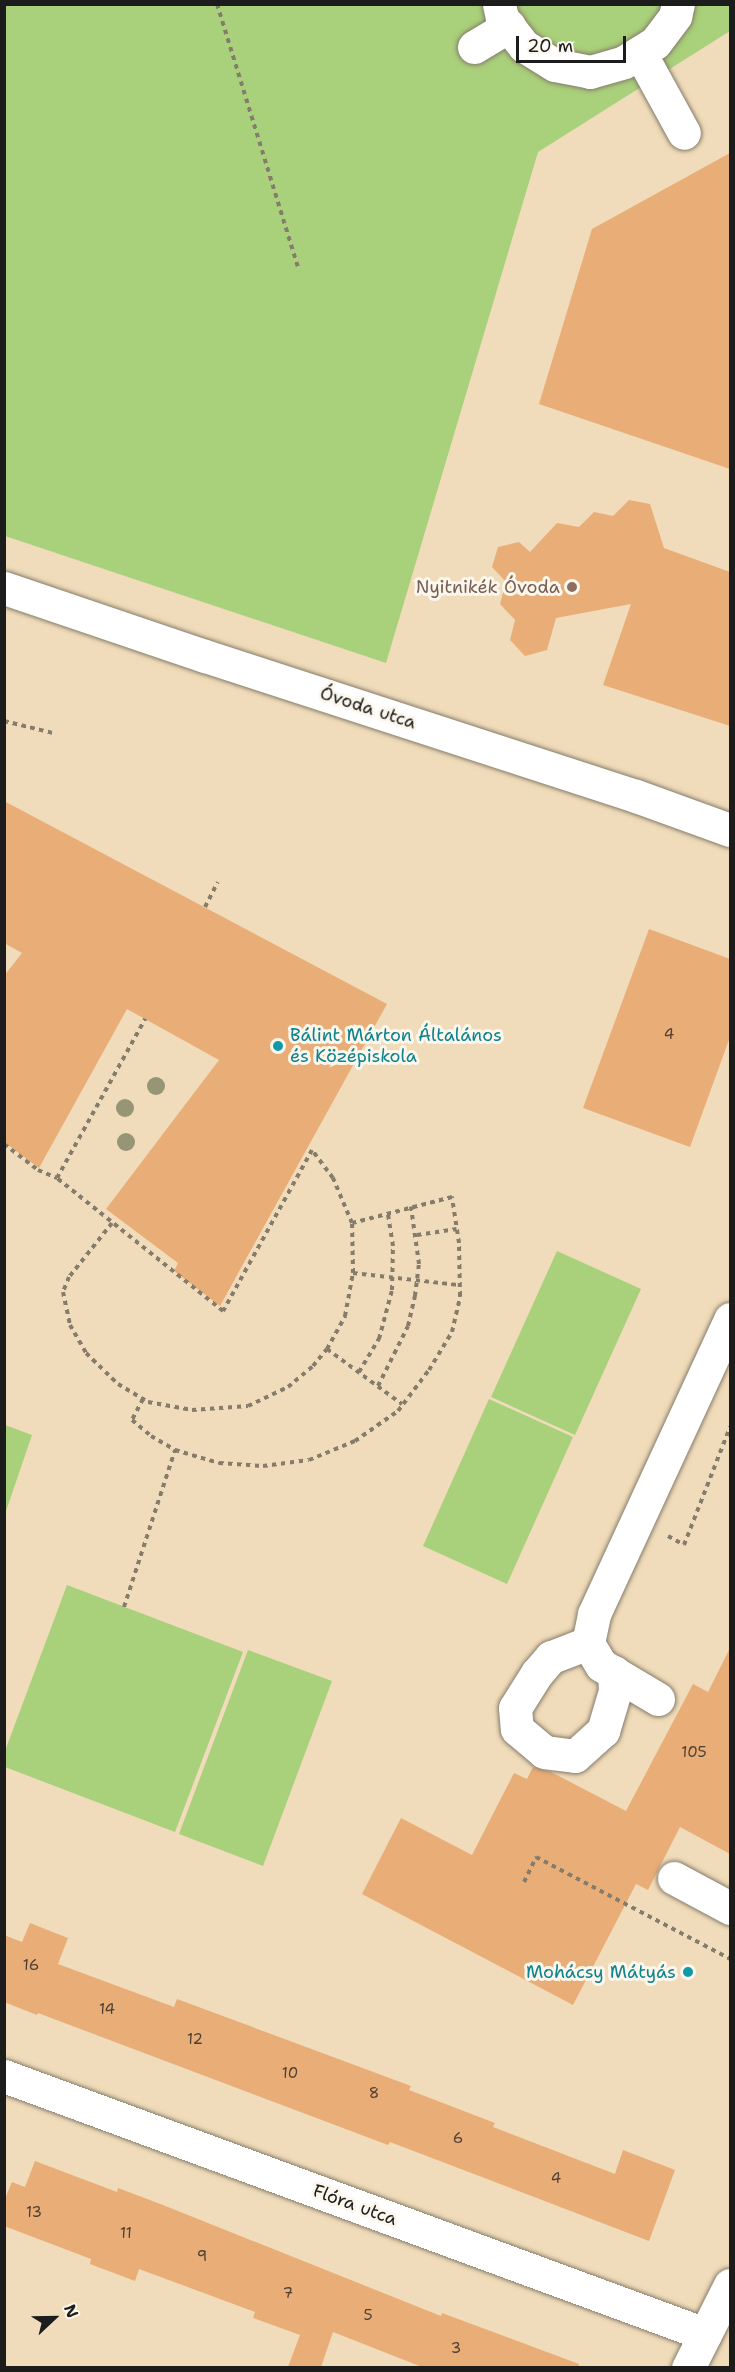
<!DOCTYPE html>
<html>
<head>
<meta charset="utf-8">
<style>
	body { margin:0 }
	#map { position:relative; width:735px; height:2372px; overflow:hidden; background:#f0dcba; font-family:"Shantell Sans",sans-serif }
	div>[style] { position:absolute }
	.green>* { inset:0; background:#a9d07a }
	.building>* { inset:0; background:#e9ad78 }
	.path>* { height:4px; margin-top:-2px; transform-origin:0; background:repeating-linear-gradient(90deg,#867c6b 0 4.5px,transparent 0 9px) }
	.roads { filter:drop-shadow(0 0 2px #867c6b) drop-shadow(0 0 2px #867c6b) }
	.minor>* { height:33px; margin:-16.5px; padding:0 16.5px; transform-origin:16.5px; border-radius:16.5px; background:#fff }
	.trees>* { width:18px; height:18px; margin:-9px; border-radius:50%; background:#969575 }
	.dots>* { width:16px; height:16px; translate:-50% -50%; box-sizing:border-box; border:3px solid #fbf7ec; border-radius:50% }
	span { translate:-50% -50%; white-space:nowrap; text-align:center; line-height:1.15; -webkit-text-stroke:6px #fbf7ec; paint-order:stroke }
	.number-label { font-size:15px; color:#4f4033 }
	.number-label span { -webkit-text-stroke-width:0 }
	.education-label { font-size:18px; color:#785e54 }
	.right { translate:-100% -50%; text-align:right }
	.street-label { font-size:18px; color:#1c1c1c }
	.culture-label { font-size:18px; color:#0d838f }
	.left { translate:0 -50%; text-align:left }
	.frame { position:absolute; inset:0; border:6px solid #1c1c1c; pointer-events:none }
	.north { position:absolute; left:24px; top:2288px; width:60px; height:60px; -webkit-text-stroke:4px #fbf7ec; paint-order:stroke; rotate:68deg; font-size:16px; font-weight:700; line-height:24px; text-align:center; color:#1c1c1c }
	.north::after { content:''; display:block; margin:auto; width:21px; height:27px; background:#1c1c1c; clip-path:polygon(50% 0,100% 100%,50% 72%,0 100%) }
	.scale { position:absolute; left:516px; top:36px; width:110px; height:27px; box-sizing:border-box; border:3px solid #1c1c1c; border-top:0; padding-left:8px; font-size:18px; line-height:21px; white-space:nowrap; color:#1c1c1c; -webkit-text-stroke:4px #fbf7ec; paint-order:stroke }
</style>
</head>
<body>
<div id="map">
	<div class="green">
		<i style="clip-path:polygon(5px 5px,730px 5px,730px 31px,538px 152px,386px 663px,5px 536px)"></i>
		<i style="clip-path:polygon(557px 1251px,641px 1289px,575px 1435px,491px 1397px)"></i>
		<i style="clip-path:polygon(489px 1399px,573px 1437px,507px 1584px,423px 1546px)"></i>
		<i style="clip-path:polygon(5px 1425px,32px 1435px,5px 1514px,4px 1425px)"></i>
		<i style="clip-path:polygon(67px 1585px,243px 1652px,175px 1832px,5px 1767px,5px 1751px)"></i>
		<i style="clip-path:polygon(248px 1650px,332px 1681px,263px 1866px,179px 1834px)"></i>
	</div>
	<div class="building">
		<i style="clip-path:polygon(730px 153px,730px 469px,539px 404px,592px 229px)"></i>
		<i style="clip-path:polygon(629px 500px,650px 504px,664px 548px,730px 572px,730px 726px,603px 685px,631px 604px,556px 618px,547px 650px,525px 656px,510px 640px,515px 620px,500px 604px,506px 582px,492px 567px,498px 547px,519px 542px,530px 552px,557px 523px,579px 527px,594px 512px,613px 516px)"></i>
		<i style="clip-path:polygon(4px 801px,387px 1004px,220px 1306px,174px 1271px,178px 1263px,106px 1209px,219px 1060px,127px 1009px,39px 1168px,4px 1142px,4px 976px,22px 953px,4px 943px)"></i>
		<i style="clip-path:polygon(649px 929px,730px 959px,730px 1037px,690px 1147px,583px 1108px)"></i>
		<i style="clip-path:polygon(730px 1648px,730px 1854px,680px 1827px,648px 1890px,636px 1884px,573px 2005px,362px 1894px,401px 1818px,472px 1855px,514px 1773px,527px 1779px,533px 1767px,551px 1772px,626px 1811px,693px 1684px,708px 1692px)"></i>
		<i style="clip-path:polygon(30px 1923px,68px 1938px,58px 1964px,174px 2007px,177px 1999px,411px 2086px,409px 2090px,495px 2123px,493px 2127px,615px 2174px,623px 2150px,675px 2170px,649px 2241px,390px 2142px,388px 2145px,38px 2013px,37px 2015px,4px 2002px,4px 1935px,22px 1942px)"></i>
		<i style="clip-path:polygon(35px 2161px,117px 2192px,118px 2188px,163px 2205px,441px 2316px,442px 2313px,579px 2364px,578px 2367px,422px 2367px,333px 2332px,321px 2367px,288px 2367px,300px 2335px,253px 2318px,255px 2312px,139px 2269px,135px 2281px,90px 2264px,91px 2259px,4px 2226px,4px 2201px,12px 2182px,25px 2187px)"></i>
	</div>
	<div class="path">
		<i style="left:217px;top:4px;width:279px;rotate:72.9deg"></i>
		<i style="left:4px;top:721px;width:50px;rotate:13.8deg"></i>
		<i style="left:205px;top:907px;width:28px;rotate:-63deg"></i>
		<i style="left:4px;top:1144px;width:43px;rotate:37.4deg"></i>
		<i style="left:38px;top:1170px;width:21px;rotate:23deg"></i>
		<i style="left:112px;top:1223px;width:69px;rotate:128.5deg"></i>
		<i style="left:69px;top:1277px;width:16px;rotate:112deg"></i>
		<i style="left:63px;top:1292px;width:34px;rotate:78deg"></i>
		<i style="left:70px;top:1325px;width:32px;rotate:60deg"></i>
		<i style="left:86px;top:1353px;width:45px;rotate:44.1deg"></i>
		<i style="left:118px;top:1384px;width:35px;rotate:31deg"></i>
		<i style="left:148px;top:1402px;width:45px;rotate:10.3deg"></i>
		<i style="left:192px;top:1410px;width:56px;rotate:-4.1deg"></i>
		<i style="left:248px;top:1406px;width:44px;rotate:-25.4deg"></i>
		<i style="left:288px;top:1387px;width:33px;rotate:-40deg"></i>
		<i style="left:313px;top:1366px;width:22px;rotate:-51deg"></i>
		<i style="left:327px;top:1349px;width:38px;rotate:-61deg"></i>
		<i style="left:345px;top:1316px;width:44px;rotate:-79.5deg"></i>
		<i style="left:353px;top:1273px;width:50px;rotate:-91.1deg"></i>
		<i style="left:352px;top:1223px;width:49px;rotate:-112.9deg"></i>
		<i style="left:333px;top:1178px;width:35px;rotate:-127deg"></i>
		<i style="left:312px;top:1150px;width:184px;rotate:118.9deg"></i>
		<i style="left:223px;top:1311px;width:213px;rotate:-141.3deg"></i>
		<i style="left:57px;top:1178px;width:182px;rotate:-61deg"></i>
		<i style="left:417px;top:1235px;width:40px;rotate:-8.5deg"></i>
		<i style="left:353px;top:1273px;width:107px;rotate:6.5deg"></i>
		<i style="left:327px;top:1349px;width:93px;rotate:36.3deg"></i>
		<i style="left:359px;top:1372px;width:39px;rotate:-59deg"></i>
		<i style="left:379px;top:1339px;width:51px;rotate:-75.1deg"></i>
		<i style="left:392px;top:1290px;width:44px;rotate:-88.7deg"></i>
		<i style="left:393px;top:1246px;width:33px;rotate:-99deg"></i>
		<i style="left:378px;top:1386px;width:67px;rotate:-63.4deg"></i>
		<i style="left:408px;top:1326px;width:31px;rotate:-77deg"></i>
		<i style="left:415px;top:1296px;width:32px;rotate:-83deg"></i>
		<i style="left:419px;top:1264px;width:58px;rotate:-98deg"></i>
		<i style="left:143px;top:1399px;width:24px;rotate:118deg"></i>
		<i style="left:132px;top:1420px;width:25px;rotate:40deg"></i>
		<i style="left:151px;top:1436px;width:28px;rotate:30deg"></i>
		<i style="left:175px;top:1450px;width:46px;rotate:16.5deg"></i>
		<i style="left:219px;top:1463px;width:44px;rotate:3.9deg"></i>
		<i style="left:263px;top:1466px;width:46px;rotate:-7.4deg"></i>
		<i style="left:309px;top:1460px;width:50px;rotate:-22.4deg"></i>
		<i style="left:355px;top:1441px;width:52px;rotate:-34.9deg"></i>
		<i style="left:398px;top:1411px;width:51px;rotate:-52.9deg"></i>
		<i style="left:429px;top:1370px;width:44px;rotate:-58.8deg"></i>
		<i style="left:452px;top:1332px;width:37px;rotate:-77deg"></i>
		<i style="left:460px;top:1296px;width:53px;rotate:-91.1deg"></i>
		<i style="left:459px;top:1243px;width:47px;rotate:-98.7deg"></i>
		<i style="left:452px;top:1197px;width:103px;rotate:165.4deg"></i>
		<i style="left:668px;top:1536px;width:18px;rotate:29deg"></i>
		<i style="left:684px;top:1545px;width:127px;rotate:-68.7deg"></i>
		<i style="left:124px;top:1607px;width:165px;rotate:-72deg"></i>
		<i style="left:524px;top:1882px;width:28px;rotate:-64deg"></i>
		<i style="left:536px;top:1857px;width:219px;rotate:27.7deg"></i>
	</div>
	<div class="roads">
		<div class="minor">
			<i style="left:499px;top:4px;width:14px;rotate:78deg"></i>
			<i style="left:502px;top:18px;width:36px;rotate:52deg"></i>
			<i style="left:524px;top:46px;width:36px;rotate:32deg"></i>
			<i style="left:555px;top:65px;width:36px;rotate:11deg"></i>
			<i style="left:590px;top:72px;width:35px;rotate:-16deg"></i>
			<i style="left:624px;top:62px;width:36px;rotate:-32deg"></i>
			<i style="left:655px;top:43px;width:34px;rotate:-53deg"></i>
			<i style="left:675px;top:16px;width:12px;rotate:-76deg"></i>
			<i style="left:474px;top:47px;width:41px;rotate:-31deg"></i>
			<i style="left:640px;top:53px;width:91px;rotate:61.2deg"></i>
			<i style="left:4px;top:588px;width:212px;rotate:18.7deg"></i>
			<i style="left:205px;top:656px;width:453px;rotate:18deg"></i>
			<i style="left:636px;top:796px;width:100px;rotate:19.9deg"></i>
			<i style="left:588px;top:1643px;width:40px;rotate:159deg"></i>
			<i style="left:551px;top:1657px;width:21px;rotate:131deg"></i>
			<i style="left:537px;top:1673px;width:41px;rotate:122.2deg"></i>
			<i style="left:515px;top:1708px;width:21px;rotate:85deg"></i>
			<i style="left:517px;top:1729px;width:35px;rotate:40deg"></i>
			<i style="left:544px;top:1752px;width:31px;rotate:7deg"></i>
			<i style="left:575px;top:1756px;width:38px;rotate:-42deg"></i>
			<i style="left:603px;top:1731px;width:42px;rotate:-73.3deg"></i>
			<i style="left:615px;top:1691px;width:19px;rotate:-93deg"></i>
			<i style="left:658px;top:1699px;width:66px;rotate:-149.2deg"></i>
			<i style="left:601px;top:1665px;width:26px;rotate:-121deg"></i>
			<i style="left:588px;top:1643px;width:30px;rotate:-78deg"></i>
			<i style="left:594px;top:1614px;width:325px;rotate:-65.2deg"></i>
			<i style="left:674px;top:1878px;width:64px;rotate:28.2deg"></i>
			<i style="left:4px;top:2076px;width:747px;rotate:20.21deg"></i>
			<i style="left:688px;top:2368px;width:93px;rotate:-63.2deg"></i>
		</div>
	</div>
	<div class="trees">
		<i style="left:156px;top:1086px"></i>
		<i style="left:125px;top:1108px"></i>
		<i style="left:126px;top:1142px"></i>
	</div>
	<div class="dots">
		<i style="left:572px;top:587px;background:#8d6e63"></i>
		<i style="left:278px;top:1046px;background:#0f9aa8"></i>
		<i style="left:688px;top:1972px;background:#0f9aa8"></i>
	</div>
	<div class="number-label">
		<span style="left:669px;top:1035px">4</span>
		<span style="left:694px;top:1753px">105</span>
		<span style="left:31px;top:1966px">16</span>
		<span style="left:107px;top:2010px">14</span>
		<span style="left:195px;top:2040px">12</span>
		<span style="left:290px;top:2074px">10</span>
		<span style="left:374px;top:2094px">8</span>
		<span style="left:458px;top:2139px">6</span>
		<span style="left:556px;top:2179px">4</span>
		<span style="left:34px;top:2213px">13</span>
		<span style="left:126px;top:2234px">11</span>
		<span style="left:202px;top:2257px">9</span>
		<span style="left:288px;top:2294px">7</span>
		<span style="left:368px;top:2316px">5</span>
		<span style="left:456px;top:2349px">3</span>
	</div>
	<div class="education-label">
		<span class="right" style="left:560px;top:587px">Nyitnikék Óvoda</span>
	</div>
	<div class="street-label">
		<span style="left:368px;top:708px;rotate:18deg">Óvoda utca</span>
		<span style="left:355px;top:2205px;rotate:20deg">Flóra utca</span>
	</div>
	<div class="culture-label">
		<span class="left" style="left:290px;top:1046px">Bálint Márton Általános<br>és Középiskola</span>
		<span class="right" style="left:676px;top:1972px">Mohácsy Mátyás</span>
	</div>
	<div class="frame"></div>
	<div class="north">N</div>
	<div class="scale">20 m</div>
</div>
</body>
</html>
